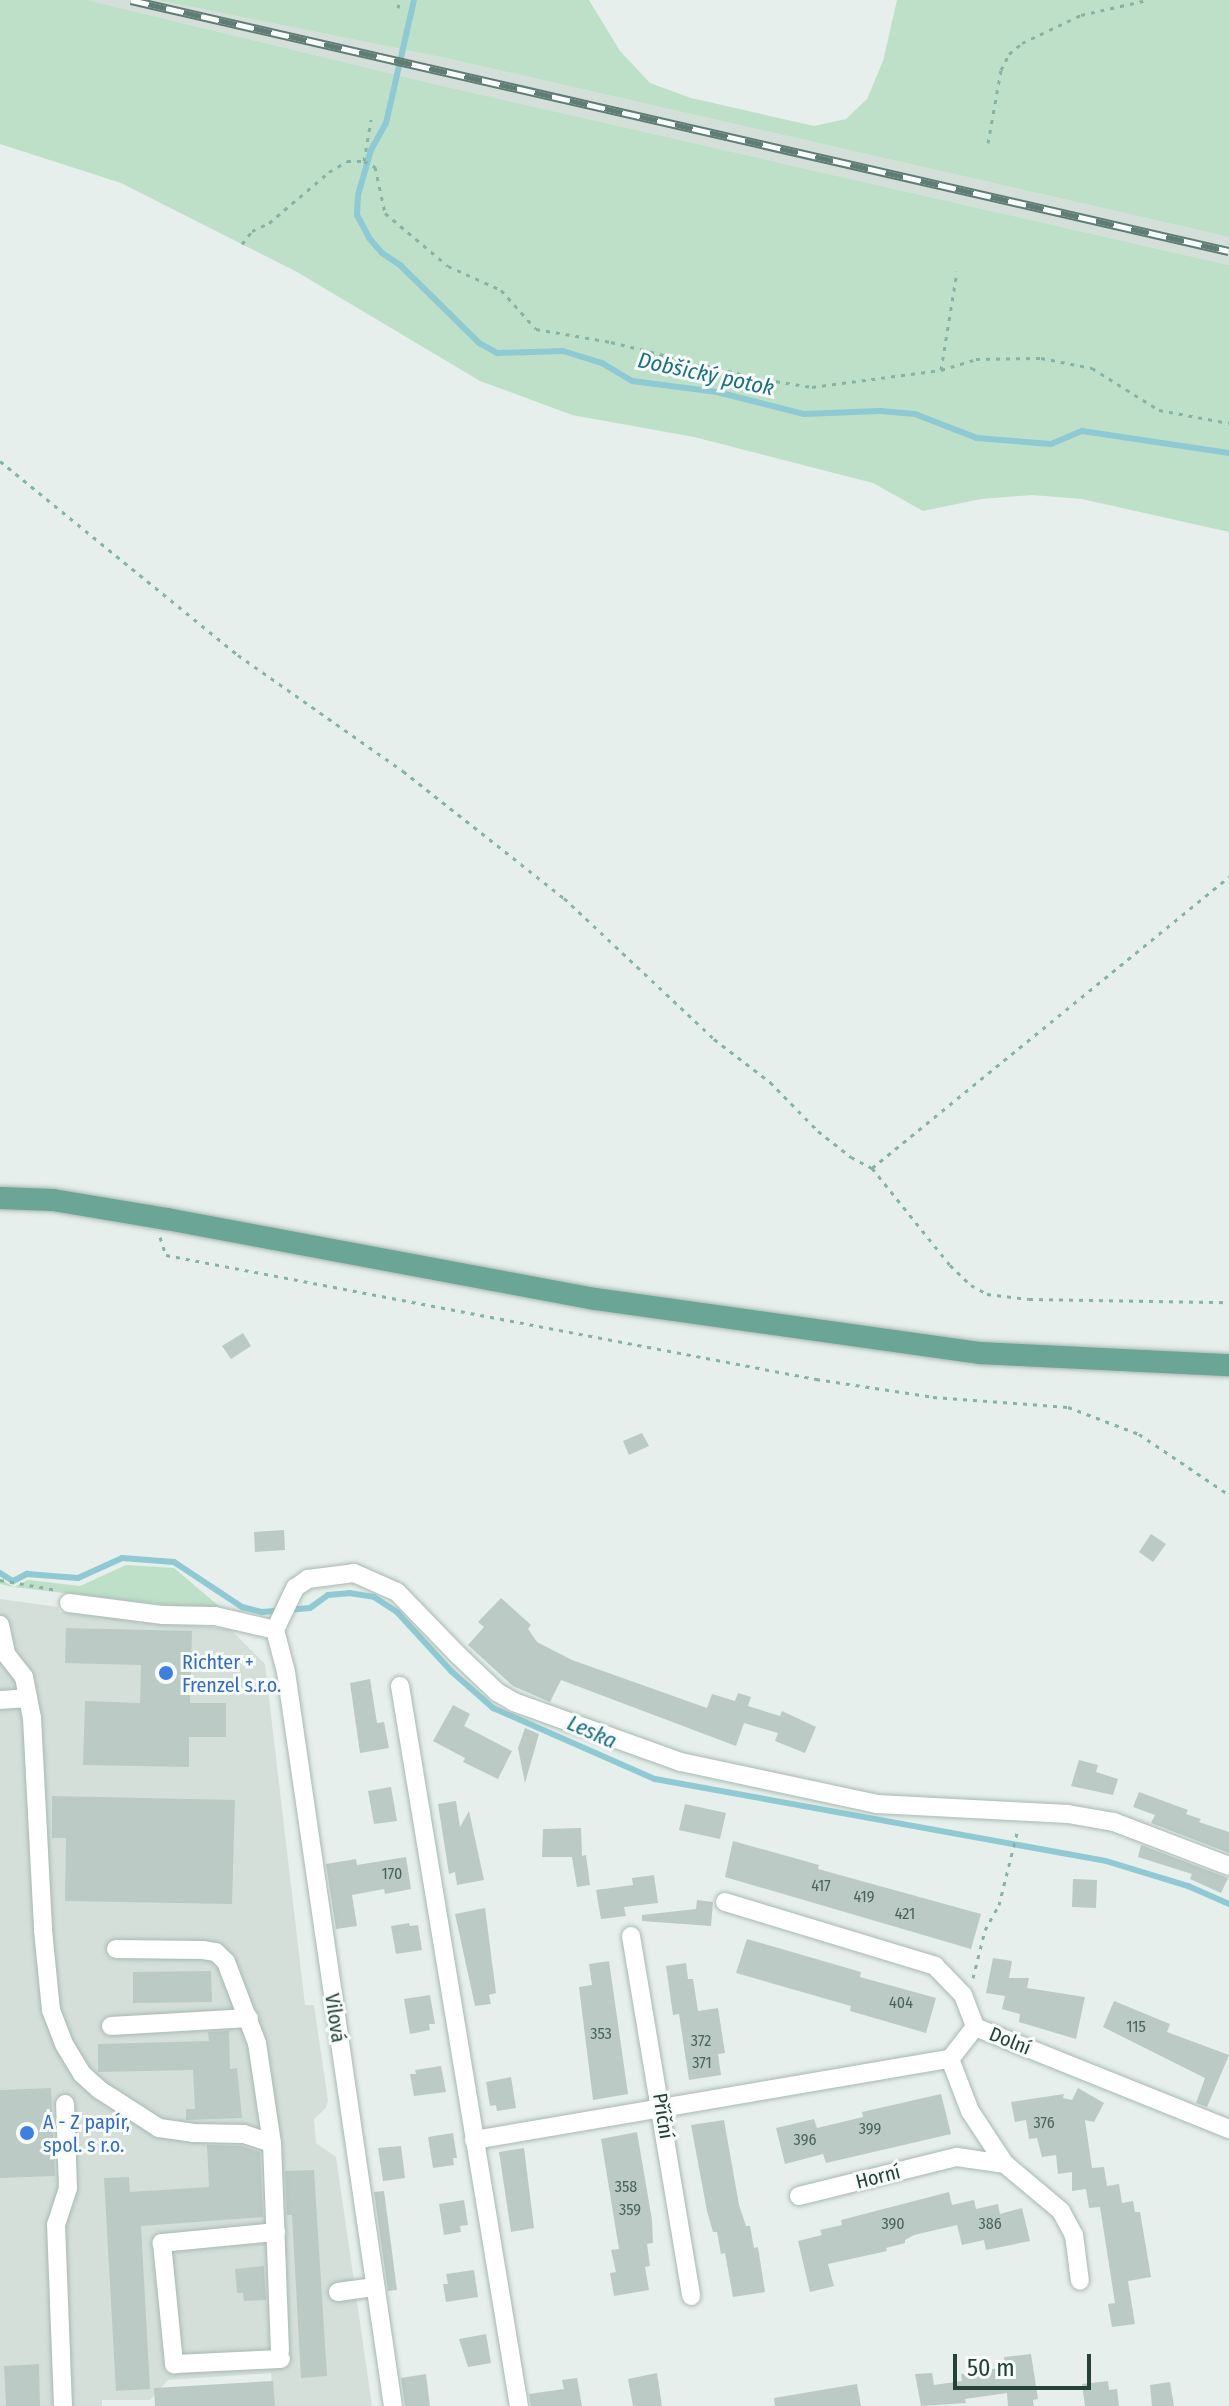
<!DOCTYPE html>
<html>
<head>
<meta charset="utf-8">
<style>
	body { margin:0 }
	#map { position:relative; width:1229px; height:2406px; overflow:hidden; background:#e6efeb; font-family:"Fira Sans Condensed",sans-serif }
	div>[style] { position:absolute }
	.built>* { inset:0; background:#d4dfda }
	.green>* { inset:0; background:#bfe0c8 }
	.stream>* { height:6px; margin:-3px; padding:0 3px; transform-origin:3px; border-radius:3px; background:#8ec9d4 }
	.building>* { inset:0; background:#bbcac4 }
	.path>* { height:3px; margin-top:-1.5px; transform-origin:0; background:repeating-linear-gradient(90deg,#86b3a5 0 4px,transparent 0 10px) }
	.roads { filter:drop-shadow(0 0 2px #a8b8b2) drop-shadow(0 0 2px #a8b8b2) }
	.minor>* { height:18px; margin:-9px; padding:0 9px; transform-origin:9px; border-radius:9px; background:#fff }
	.major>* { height:22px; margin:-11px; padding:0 11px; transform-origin:11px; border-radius:11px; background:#6aa596 }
	.rail>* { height:9px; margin-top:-4.5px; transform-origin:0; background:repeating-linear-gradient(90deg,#f7fbf9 0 18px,#5f7d75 0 36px); box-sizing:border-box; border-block:2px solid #5f7d75 }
	.dots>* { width:22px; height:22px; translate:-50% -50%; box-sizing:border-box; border:4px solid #f7fbf9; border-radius:50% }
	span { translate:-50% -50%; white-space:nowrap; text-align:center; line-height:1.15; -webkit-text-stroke:6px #f7fbf9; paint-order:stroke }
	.number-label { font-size:16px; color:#4a645c }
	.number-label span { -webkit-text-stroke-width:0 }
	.shop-label { font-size:20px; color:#366cbe }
	.left { translate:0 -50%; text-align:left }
	.street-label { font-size:20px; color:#24423a }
	.water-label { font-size:22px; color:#1c6f80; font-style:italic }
	.scale { position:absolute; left:953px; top:2354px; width:138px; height:36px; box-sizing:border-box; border:4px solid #24423a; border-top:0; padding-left:10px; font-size:24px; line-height:28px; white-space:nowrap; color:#24423a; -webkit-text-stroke:6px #f7fbf9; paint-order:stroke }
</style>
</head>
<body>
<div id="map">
	<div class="built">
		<i style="clip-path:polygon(87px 0,157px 0,450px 59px,1229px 237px,1229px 265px,443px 86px)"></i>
		<i style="clip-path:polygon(0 1599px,58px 1607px,59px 1612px,230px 1629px,265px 1664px,305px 2005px,314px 2005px,328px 2101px,326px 2108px,314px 2119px,316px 2143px,336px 2157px,372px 2406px,274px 2406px,271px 2373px,168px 2380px,150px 2400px,102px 2400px,102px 2406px,0 2406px)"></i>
	</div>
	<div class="green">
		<i style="clip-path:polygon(0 0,87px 0,443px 86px,1229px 265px,1229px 532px,1082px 499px,1032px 495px,981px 499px,923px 511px,873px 483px,694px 437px,572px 415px,480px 381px,297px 272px,121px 183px,0 144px)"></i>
		<i style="clip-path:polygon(157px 0,589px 0,620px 51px,650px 83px,691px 98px,814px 126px,846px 119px,867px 99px,883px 61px,897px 0,1229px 0,1229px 237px,450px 59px)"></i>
		<i style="clip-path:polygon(126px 1565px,174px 1568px,226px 1612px,13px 1587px,0 1584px,0 1579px,14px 1587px,28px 1580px,80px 1586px)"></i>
	</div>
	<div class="stream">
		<i style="left:414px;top:0;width:126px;rotate:102.8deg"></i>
		<i style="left:386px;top:123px;width:31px;rotate:119deg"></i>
		<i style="left:371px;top:150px;width:47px;rotate:106.1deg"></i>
		<i style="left:358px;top:195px;width:20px;rotate:93deg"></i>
		<i style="left:357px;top:215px;width:26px;rotate:62deg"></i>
		<i style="left:369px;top:238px;width:20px;rotate:49deg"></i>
		<i style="left:382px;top:253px;width:23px;rotate:34deg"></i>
		<i style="left:401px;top:266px;width:110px;rotate:44.6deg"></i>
		<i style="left:479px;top:343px;width:21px;rotate:29deg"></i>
		<i style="left:497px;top:353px;width:66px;rotate:-1.7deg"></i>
		<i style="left:563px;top:351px;width:41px;rotate:17.1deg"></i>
		<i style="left:602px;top:363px;width:35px;rotate:31deg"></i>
		<i style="left:632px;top:381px;width:86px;rotate:7.4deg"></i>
		<i style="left:717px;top:392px;width:90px;rotate:14.2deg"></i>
		<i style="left:804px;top:414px;width:76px;rotate:-2.3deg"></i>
		<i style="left:880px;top:411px;width:35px;rotate:5deg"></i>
		<i style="left:915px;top:414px;width:66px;rotate:21.2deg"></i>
		<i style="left:977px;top:438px;width:74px;rotate:4.6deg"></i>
		<i style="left:1051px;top:444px;width:34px;rotate:-23deg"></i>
		<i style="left:1082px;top:431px;width:149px;rotate:8.5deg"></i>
		<i style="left:0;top:1573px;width:15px;rotate:32deg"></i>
		<i style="left:13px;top:1581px;width:16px;rotate:-27deg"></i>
		<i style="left:27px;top:1574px;width:51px;rotate:4.5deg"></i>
		<i style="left:78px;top:1578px;width:48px;rotate:-24.4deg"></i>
		<i style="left:122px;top:1558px;width:52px;rotate:4.4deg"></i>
		<i style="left:174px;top:1562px;width:82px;rotate:33.5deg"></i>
		<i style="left:242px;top:1607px;width:21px;rotate:14deg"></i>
		<i style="left:262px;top:1612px;width:48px;rotate:-4.8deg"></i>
		<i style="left:310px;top:1608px;width:22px;rotate:-36deg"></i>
		<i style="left:328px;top:1595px;width:21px;rotate:-5deg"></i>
		<i style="left:349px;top:1593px;width:25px;rotate:9deg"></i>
		<i style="left:374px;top:1597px;width:27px;rotate:33deg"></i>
		<i style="left:397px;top:1612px;width:80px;rotate:47.5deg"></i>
		<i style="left:451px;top:1671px;width:56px;rotate:41.4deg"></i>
		<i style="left:493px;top:1708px;width:177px;rotate:23.7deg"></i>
		<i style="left:655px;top:1779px;width:458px;rotate:10.3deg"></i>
		<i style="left:1106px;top:1861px;width:86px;rotate:17deg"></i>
		<i style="left:1188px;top:1886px;width:45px;rotate:23.7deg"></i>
	</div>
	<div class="building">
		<i style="clip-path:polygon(243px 1333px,251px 1346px,231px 1359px,222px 1346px)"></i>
		<i style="clip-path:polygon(642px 1433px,649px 1446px,629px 1455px,623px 1441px)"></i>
		<i style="clip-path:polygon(284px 1530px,285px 1550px,255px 1552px,254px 1532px)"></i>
		<i style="clip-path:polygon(1151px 1534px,1166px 1544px,1153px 1562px,1139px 1552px)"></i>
		<i style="clip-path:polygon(501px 1598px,531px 1625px,528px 1629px,537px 1642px,572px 1660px,707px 1708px,712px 1694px,735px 1701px,738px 1693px,751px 1697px,748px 1706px,780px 1716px,782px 1711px,816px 1727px,805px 1753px,775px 1741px,778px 1733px,744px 1723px,736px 1746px,561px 1680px,550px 1702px,513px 1686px,468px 1645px,484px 1627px,478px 1622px)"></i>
		<i style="clip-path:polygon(66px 1628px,192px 1631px,190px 1703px,226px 1703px,226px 1737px,189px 1737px,189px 1767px,83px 1765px,85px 1701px,140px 1703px,141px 1665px,65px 1663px)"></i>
		<i style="clip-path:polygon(370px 1679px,377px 1723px,384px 1722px,389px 1748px,360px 1753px,350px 1683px)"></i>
		<i style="clip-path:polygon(453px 1705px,470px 1714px,464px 1726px,512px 1751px,498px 1779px,463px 1762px,465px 1758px,433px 1741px)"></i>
		<i style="clip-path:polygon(525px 1728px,539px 1734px,525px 1783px,518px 1748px)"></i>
		<i style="clip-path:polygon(1079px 1760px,1098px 1765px,1096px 1772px,1118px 1779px,1113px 1795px,1071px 1786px)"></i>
		<i style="clip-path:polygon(391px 1787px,397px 1821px,374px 1824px,368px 1791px)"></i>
		<i style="clip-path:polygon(1139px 1792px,1188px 1810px,1186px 1814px,1201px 1819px,1199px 1822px,1229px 1832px,1229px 1853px,1151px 1823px,1155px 1815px,1133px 1807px)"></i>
		<i style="clip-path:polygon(52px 1796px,235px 1800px,232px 1904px,65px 1901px,66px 1838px,52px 1838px)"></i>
		<i style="clip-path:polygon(456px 1801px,460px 1827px,469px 1811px,484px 1880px,457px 1885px,455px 1872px,449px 1874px,438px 1804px)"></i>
		<i style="clip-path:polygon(685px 1804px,726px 1813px,720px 1839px,679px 1830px)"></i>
		<i style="clip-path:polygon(581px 1828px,582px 1856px,586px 1855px,590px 1885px,577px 1887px,572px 1857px,542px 1857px,543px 1829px)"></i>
		<i style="clip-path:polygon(733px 1841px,819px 1865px,818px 1869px,981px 1914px,971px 1949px,725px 1877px)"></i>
		<i style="clip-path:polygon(1141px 1845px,1228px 1878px,1221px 1893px,1190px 1879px,1192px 1874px,1138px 1857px)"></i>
		<i style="clip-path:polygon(406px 1857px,411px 1889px,385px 1894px,384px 1889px,352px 1895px,357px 1926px,336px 1929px,326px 1864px,356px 1859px,357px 1865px)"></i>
		<i style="clip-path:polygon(654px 1875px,658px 1903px,624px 1907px,626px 1916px,601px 1919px,596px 1890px,633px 1885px,632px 1878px)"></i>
		<i style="clip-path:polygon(1073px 1879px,1097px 1880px,1096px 1908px,1072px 1907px)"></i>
		<i style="clip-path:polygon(697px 1900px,713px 1902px,711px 1926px,642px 1921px,642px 1915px,696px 1909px)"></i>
		<i style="clip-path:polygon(485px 1908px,496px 1993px,489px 1995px,491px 2004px,475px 2006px,455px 1914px)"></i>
		<i style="clip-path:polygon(409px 1923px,410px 1926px,418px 1925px,422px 1950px,396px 1954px,391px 1926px)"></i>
		<i style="clip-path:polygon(747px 1939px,861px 1972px,860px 1977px,936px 1998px,926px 2033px,850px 2011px,851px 2006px,736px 1973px)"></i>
		<i style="clip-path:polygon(993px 1958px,1012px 1961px,1009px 1978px,1029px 1978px,1027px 1988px,1085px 1997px,1076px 2039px,1019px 2022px,1020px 2014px,1002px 2009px,1005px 1996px,986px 1993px)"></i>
		<i style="clip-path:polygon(609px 1961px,628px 2094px,593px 2100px,579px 1987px,592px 1985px,589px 1964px)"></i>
		<i style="clip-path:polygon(686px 1963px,688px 1979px,693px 1979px,698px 2011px,718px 2008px,725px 2053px,718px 2054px,721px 2075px,689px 2080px,679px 2014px,673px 2015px,666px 1966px)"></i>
		<i style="clip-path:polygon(211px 1971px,212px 2002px,133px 2003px,133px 1972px)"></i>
		<i style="clip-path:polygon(430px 1995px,435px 2024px,429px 2024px,430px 2030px,410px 2034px,404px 1999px)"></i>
		<i style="clip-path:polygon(1114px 2001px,1170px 2024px,1167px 2032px,1229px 2055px,1207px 2107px,1196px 2103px,1205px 2078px,1103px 2027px)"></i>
		<i style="clip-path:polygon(229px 2031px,230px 2069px,237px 2068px,242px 2118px,186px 2120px,186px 2109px,195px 2109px,193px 2070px,98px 2072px,98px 2044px,209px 2041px,208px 2032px)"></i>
		<i style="clip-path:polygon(441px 2066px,446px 2092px,414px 2096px,410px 2074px,416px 2074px,415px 2070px)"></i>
		<i style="clip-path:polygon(511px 2077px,516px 2108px,497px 2111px,496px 2105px,490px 2106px,486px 2082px)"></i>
		<i style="clip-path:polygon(51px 2088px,55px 2176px,0 2178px,0 2090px)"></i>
		<i style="clip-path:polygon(1078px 2088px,1104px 2103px,1094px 2122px,1085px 2120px,1092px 2168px,1104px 2167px,1107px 2186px,1119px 2184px,1122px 2203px,1133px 2201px,1135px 2212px,1140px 2212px,1151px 2277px,1128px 2281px,1135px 2324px,1112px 2327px,1108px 2304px,1115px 2303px,1100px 2207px,1089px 2208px,1086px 2189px,1072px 2191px,1072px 2172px,1058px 2174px,1056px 2155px,1042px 2157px,1037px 2138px,1029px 2139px,1026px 2120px,1015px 2122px,1011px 2102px,1064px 2094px,1063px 2098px,1072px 2100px)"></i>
		<i style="clip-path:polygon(941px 2094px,951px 2134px,826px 2163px,823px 2154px,785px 2164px,776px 2128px,814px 2119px,817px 2128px,863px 2117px,862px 2112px)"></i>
		<i style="clip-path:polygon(724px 2120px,739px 2205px,746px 2226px,750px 2226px,754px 2248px,758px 2247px,765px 2292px,733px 2297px,725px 2253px,721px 2254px,717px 2232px,713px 2232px,707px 2211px,691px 2125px)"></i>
		<i style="clip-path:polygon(637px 2132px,652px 2220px,653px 2243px,647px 2244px,650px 2266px,645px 2267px,649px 2290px,614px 2296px,610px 2273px,616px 2272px,611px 2250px,619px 2249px,601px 2139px)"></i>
		<i style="clip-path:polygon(453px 2133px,457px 2158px,453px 2158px,454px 2165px,433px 2168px,428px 2137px)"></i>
		<i style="clip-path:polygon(207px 2145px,242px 2146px,260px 2152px,263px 2217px,141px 2226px,150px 2389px,116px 2391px,104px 2178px,129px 2177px,130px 2192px,209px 2187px)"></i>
		<i style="clip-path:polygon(401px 2146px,405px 2178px,383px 2181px,378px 2148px)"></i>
		<i style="clip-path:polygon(524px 2148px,534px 2228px,511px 2232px,499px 2152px)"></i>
		<i style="clip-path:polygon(314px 2170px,327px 2376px,301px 2378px,292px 2215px,287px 2215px,285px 2171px)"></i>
		<i style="clip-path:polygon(384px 2191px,397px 2290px,388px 2291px,374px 2192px)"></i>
		<i style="clip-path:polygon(949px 2192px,952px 2205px,974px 2200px,976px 2209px,998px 2204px,1000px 2214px,1022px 2208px,1030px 2241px,986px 2250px,984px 2240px,962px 2245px,957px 2225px,914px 2235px,905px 2240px,905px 2243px,886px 2248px,887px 2251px,828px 2264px,834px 2286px,810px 2292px,798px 2241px,822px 2235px,820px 2230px,842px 2225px,841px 2220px)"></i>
		<i style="clip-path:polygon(464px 2200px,468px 2225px,460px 2226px,461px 2232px,444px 2235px,439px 2204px)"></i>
		<i style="clip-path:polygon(264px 2266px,266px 2300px,244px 2301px,243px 2293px,237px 2293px,235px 2269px)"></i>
		<i style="clip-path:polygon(474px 2270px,478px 2297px,446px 2302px,443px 2284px,448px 2284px,446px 2274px)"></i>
		<i style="clip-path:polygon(486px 2334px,491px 2363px,468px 2367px,459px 2339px)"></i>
		<i style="clip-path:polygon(1031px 2354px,1038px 2399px,1033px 2400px,1034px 2406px,1008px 2406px,1007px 2393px,965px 2399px,966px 2403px,921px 2406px,915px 2374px,932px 2373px,934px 2385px,962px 2381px,961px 2374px,1005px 2367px,1004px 2357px)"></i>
		<i style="clip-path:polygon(39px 2364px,40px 2406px,6px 2406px,4px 2366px)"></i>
		<i style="clip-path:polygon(657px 2373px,662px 2406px,633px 2406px,628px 2379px)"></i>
		<i style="clip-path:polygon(426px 2374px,430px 2406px,405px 2406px,401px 2378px)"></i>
		<i style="clip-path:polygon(577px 2378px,582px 2406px,531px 2406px,529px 2394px,564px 2389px,562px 2380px)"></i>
		<i style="clip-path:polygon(273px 2381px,275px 2406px,155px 2406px,154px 2388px)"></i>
		<i style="clip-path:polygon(1108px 2381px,1109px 2390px,1117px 2389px,1119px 2406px,1085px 2406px,1082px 2384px)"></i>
		<i style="clip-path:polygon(1170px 2382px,1174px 2406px,1152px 2406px,1150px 2385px)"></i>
		<i style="clip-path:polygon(857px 2384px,861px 2406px,775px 2406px,774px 2398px)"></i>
	</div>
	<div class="path">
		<i style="left:398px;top:8px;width:8px;rotate:-76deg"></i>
		<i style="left:988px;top:143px;width:74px;rotate:-79.9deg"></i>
		<i style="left:1001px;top:70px;width:18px;rotate:-63deg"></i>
		<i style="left:1009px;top:54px;width:17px;rotate:-40deg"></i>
		<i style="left:1022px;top:43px;width:65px;rotate:-25.4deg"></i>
		<i style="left:1081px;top:15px;width:68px;rotate:-12.8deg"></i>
		<i style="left:364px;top:161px;width:13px;rotate:29deg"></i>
		<i style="left:375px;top:167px;width:47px;rotate:77.7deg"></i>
		<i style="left:385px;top:213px;width:82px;rotate:40.1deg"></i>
		<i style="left:448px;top:266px;width:58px;rotate:24.4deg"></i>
		<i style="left:501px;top:290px;width:52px;rotate:48.1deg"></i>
		<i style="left:536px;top:329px;width:76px;rotate:9.8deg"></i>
		<i style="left:611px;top:342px;width:149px;rotate:13.9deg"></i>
		<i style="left:756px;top:378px;width:57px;rotate:9.1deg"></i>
		<i style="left:812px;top:387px;width:130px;rotate:-7.5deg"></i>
		<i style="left:941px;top:370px;width:37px;rotate:-17deg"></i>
		<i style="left:976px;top:359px;width:65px;rotate:-0.9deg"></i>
		<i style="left:1041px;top:358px;width:52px;rotate:11.1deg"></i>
		<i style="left:1092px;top:368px;width:79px;rotate:32.1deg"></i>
		<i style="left:1159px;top:410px;width:71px;rotate:10.5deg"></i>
		<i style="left:242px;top:244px;width:16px;rotate:-52deg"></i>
		<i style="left:252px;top:231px;width:19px;rotate:-25deg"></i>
		<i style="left:269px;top:223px;width:79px;rotate:-40.4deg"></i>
		<i style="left:329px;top:172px;width:21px;rotate:-31deg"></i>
		<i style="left:347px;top:161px;width:17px"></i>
		<i style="left:364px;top:161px;width:42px;rotate:-80.3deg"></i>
		<i style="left:941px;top:370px;width:100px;rotate:-80.8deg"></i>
		<i style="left:0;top:461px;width:307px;rotate:39.2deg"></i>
		<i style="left:238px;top:655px;width:202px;rotate:35.1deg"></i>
		<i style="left:403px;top:771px;width:205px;rotate:38.3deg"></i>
		<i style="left:564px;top:898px;width:206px;rotate:43.2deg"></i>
		<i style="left:714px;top:1039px;width:71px;rotate:37.5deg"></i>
		<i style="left:770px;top:1082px;width:69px;rotate:45.6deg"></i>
		<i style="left:818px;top:1131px;width:42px;rotate:38.2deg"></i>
		<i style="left:851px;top:1157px;width:24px;rotate:28deg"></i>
		<i style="left:872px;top:1168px;width:124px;rotate:51.2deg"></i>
		<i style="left:950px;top:1265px;width:29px;rotate:44deg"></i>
		<i style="left:971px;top:1285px;width:18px;rotate:29deg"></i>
		<i style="left:987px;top:1294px;width:42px;rotate:6.8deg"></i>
		<i style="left:1029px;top:1299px;width:200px;rotate:0.9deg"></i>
		<i style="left:872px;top:1168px;width:461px;rotate:-39.2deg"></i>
		<i style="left:160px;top:1237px;width:19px;rotate:72deg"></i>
		<i style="left:166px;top:1255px;width:662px;rotate:10.8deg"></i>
		<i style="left:816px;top:1379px;width:118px;rotate:8.7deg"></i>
		<i style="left:933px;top:1397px;width:135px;rotate:4.2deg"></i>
		<i style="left:1068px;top:1407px;width:76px;rotate:20.8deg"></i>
		<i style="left:1139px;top:1434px;width:109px;rotate:34.1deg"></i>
		<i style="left:0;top:1580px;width:58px;rotate:10deg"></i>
		<i style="left:973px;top:1978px;width:49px;rotate:-76deg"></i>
		<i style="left:985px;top:1930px;width:29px;rotate:-61deg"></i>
		<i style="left:999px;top:1905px;width:78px;rotate:-76deg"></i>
	</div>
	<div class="roads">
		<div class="minor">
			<i style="left:69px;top:1603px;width:95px;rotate:7.3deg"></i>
			<i style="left:163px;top:1615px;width:52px;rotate:1.1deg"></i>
			<i style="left:215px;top:1616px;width:62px;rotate:13.1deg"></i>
			<i style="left:0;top:1625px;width:30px;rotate:78deg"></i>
			<i style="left:6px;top:1654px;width:29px;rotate:52deg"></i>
			<i style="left:24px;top:1677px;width:42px;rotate:79deg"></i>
			<i style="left:32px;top:1718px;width:212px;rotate:87deg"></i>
			<i style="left:43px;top:1930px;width:80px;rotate:84.3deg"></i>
			<i style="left:51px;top:2010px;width:36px;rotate:69deg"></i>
			<i style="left:64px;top:2044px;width:35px;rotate:59deg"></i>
			<i style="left:82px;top:2074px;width:24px;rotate:42deg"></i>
			<i style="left:100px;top:2090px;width:70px;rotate:32.8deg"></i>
			<i style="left:159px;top:2128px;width:34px;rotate:8deg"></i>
			<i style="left:193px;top:2133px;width:51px;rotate:1.1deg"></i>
			<i style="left:244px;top:2134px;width:29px;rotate:18deg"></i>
			<i style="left:275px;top:1630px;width:47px;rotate:-64.5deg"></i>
			<i style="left:295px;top:1588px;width:16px;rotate:-35deg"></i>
			<i style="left:308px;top:1579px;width:46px;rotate:-7.4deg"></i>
			<i style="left:354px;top:1573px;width:47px;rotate:23.8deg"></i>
			<i style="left:397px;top:1592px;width:88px;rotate:45.9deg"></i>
			<i style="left:458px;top:1655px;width:54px;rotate:43.5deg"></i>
			<i style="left:497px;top:1692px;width:20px;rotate:30deg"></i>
			<i style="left:514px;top:1702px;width:177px;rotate:19.8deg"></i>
			<i style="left:681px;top:1762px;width:200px;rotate:12.1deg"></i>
			<i style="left:877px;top:1804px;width:191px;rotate:3deg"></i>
			<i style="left:1068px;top:1814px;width:47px;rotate:9.9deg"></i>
			<i style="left:1114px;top:1822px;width:123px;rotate:20.9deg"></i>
			<i style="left:275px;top:1630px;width:43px;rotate:75.3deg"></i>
			<i style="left:286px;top:1672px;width:742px;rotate:81.71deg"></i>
			<i style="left:400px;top:1686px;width:730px;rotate:80.62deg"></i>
			<i style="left:0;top:1700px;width:28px;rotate:-4deg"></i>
			<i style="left:725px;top:1902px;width:220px;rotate:16.9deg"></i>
			<i style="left:935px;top:1966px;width:40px;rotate:46deg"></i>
			<i style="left:963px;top:1995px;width:34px;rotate:69deg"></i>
			<i style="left:975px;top:2027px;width:274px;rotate:21.9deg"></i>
			<i style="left:631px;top:1936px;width:365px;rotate:80.5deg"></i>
			<i style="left:116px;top:1949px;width:87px;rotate:0.7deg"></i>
			<i style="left:203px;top:1950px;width:13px;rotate:9deg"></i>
			<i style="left:216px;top:1952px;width:14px;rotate:45deg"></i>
			<i style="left:226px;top:1962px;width:87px;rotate:69.1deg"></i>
			<i style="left:257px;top:2043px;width:101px;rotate:81.5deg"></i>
			<i style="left:272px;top:2143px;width:208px;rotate:87.8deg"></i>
			<i style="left:111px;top:2026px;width:138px;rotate:-3.3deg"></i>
			<i style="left:950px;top:2059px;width:56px;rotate:69deg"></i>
			<i style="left:970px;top:2111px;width:64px;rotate:56.6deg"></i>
			<i style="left:474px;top:2140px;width:483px;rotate:-9.7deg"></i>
			<i style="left:950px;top:2059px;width:41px;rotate:-52deg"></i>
			<i style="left:799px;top:2196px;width:163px;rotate:-13.9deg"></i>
			<i style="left:957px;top:2157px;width:49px;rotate:8.3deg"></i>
			<i style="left:1005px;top:2164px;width:73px;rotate:40deg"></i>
			<i style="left:1061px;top:2211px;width:27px;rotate:62deg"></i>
			<i style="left:1074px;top:2235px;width:46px;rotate:82.6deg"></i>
			<i style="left:276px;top:2232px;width:115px;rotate:174.5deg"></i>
			<i style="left:162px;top:2243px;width:122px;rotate:84.3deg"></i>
			<i style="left:174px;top:2364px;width:107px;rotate:-2.7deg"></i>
			<i style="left:338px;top:2292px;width:37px;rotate:-8deg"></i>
			<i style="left:63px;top:2406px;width:181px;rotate:-92.2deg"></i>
			<i style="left:56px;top:2225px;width:39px;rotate:-72deg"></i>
			<i style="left:68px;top:2188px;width:84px;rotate:-92deg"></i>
		</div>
		<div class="major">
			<i style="left:0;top:1198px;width:53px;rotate:2.2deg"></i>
			<i style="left:53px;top:1200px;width:116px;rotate:9.5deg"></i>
			<i style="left:167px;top:1219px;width:435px;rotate:10.6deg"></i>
			<i style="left:595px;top:1299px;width:389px;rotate:8deg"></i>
			<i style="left:980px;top:1353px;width:249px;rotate:2.8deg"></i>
		</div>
	</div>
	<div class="rail">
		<i style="left:131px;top:0;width:1126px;rotate:12.88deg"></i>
	</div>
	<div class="dots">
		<i style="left:166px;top:1673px;background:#3f7fe0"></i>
		<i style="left:27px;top:2133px;background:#3f7fe0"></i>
	</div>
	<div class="number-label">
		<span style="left:392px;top:1874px">170</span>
		<span style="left:821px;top:1886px">417</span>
		<span style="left:864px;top:1897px">419</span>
		<span style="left:905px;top:1914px">421</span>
		<span style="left:901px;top:2003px">404</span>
		<span style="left:1136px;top:2027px">115</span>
		<span style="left:601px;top:2034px">353</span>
		<span style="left:701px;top:2041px">372</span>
		<span style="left:702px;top:2063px">371</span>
		<span style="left:1044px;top:2123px">376</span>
		<span style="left:870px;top:2129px">399</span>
		<span style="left:805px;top:2140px">396</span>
		<span style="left:626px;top:2187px">358</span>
		<span style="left:630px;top:2210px">359</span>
		<span style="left:893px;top:2224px">390</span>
		<span style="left:990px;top:2224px">386</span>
	</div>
	<div class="shop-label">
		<span class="left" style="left:182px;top:1674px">Richter +<br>Frenzel s.r.o.</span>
		<span class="left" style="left:43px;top:2134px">A - Z papír,<br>spol. s r.o.</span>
	</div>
	<div class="street-label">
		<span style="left:335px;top:2018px;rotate:82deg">Vilová</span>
		<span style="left:1010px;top:2041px;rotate:22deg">Dolní</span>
		<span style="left:663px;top:2116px;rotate:81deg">Příční</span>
		<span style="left:878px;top:2177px;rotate:-14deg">Horní</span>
	</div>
	<div class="water-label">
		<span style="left:706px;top:374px;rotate:12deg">Dobšický potok</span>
		<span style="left:592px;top:1732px;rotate:24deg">Leska</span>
	</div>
	<div class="scale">50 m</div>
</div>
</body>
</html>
